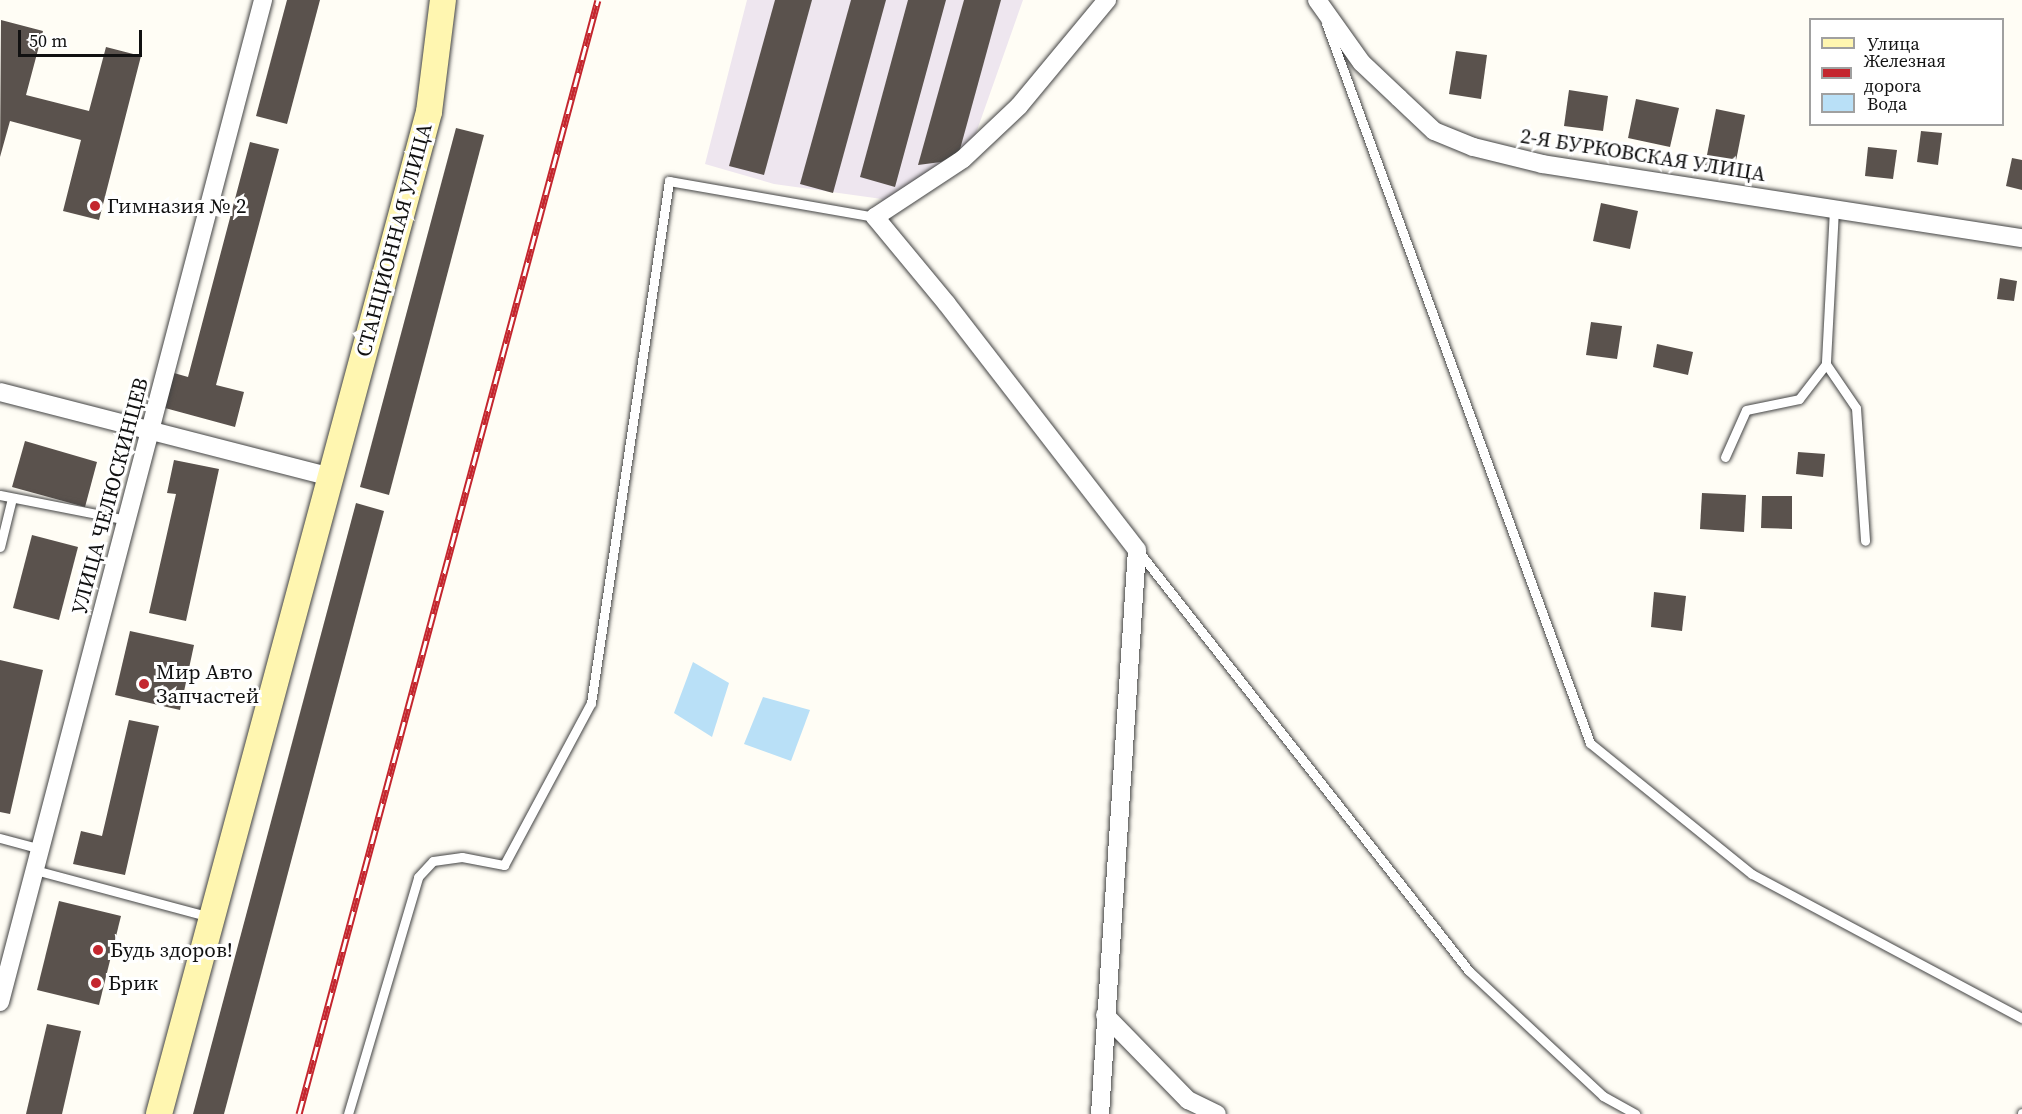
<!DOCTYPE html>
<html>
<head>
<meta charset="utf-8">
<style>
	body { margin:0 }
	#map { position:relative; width:2022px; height:1114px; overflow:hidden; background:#fffdf5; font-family:"Source Serif 4",serif }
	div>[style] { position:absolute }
	.industrial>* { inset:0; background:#eee6ef }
	.water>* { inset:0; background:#b9e0f7 }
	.building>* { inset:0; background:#5a524d }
	.roads { filter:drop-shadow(0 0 2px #444) drop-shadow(0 0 2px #444) }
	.service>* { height:9px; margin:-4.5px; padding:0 4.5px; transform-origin:4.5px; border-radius:4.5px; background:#fff }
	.minor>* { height:18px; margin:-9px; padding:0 9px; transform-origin:9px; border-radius:9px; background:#fff }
	.secondary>* { height:26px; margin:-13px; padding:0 13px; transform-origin:13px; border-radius:13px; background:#fff6b0 }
	.rail>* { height:7px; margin-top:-3.5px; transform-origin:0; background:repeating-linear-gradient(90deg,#fff 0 14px,#c4262e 0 28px); box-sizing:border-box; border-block:2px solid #c4262e }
	.dots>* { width:16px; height:16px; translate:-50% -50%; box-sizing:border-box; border:3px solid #fff; border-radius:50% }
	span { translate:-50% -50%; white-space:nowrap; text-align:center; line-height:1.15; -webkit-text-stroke:6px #fff; paint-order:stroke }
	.street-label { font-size:21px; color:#111 }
	.poi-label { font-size:21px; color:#111 }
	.left { translate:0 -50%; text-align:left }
	.legend { position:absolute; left:1809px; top:18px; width:195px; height:108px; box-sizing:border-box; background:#fff; border:2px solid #a0a0a0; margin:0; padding:8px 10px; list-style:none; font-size:18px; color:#111 }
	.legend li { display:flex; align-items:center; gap:12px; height:30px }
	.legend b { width:30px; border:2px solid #a0a0a0 }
	.scale { position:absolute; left:18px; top:30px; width:124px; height:27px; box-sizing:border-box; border:3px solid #111; border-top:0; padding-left:8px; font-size:18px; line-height:21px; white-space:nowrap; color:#111; -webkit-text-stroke:4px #fff; paint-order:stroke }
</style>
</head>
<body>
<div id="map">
	<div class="industrial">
		<i style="clip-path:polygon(747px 0,1023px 0,969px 153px,875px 217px,882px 199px,774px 184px,705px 164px)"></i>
	</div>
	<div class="water">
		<i style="clip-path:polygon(693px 662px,729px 683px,712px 737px,674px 713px)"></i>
		<i style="clip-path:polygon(763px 697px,810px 710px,791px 761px,744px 744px)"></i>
	</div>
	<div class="building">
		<i style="clip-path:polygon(287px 0,320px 0,287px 124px,256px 116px)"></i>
		<i style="clip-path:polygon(775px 0,812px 0,764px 175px,729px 166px)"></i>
		<i style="clip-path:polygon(851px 0,886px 0,833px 193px,800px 184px)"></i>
		<i style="clip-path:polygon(908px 0,946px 0,895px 187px,860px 177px)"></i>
		<i style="clip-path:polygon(964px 0,1001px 0,959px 153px,941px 162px,918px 165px)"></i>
		<i style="clip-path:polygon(1px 20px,43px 31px,26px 95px,89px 111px,106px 47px,141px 56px,99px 220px,63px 211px,81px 140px,10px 121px,0 157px)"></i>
		<i style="clip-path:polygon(1456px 51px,1487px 55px,1481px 99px,1449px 94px)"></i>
		<i style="clip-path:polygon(1569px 90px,1608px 96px,1603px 131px,1564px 126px)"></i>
		<i style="clip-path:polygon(1636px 99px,1679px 108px,1670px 147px,1628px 138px)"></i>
		<i style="clip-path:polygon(1716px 109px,1745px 115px,1734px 171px,1705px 165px)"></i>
		<i style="clip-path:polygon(456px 128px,484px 135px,389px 495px,360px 487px)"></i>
		<i style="clip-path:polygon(1921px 131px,1942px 133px,1938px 165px,1917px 162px)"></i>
		<i style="clip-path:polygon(250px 142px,279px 149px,216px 385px,244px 392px,235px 427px,165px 408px,174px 373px,188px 377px)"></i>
		<i style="clip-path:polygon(1868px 147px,1897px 150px,1893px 179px,1865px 176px)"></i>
		<i style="clip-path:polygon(2012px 158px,2022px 160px,2022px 190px,2006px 186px)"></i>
		<i style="clip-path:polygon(1601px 203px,1638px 211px,1630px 249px,1593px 241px)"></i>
		<i style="clip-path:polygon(2000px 278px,2017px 281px,2014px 301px,1997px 299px)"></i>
		<i style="clip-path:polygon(1591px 322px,1622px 326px,1617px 359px,1586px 355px)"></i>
		<i style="clip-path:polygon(1657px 344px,1693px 352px,1688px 375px,1653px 367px)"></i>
		<i style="clip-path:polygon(25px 441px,97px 462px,85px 507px,12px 487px)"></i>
		<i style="clip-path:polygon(1798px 452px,1825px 454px,1823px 477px,1796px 474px)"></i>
		<i style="clip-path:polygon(174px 460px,219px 469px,186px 621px,149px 613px,176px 494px,167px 493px)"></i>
		<i style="clip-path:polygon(1702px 493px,1746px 495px,1744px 532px,1700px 529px)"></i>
		<i style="clip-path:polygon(1762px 496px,1792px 496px,1792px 529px,1761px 528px)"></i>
		<i style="clip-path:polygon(356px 503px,384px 511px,224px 1114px,193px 1114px)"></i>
		<i style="clip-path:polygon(32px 535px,78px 547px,59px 620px,13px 608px)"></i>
		<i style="clip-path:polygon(1654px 592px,1686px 596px,1682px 631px,1651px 627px)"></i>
		<i style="clip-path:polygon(130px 631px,194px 645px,180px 710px,115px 695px)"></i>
		<i style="clip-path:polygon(0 660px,43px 670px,10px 814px,0 812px)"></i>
		<i style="clip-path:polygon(129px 720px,159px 726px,125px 875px,73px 864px,81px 831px,102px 836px)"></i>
		<i style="clip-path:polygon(59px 901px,121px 916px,99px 1005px,37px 990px)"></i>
		<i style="clip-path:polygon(47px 1024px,81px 1031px,62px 1114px,26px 1114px)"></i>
	</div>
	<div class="roads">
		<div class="service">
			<i style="left:1326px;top:23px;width:767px;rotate:69.86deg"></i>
			<i style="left:1590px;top:743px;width:208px;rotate:39deg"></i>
			<i style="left:1752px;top:874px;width:306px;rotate:28.1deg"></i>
			<i style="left:1834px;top:209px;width:155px;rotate:93deg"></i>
			<i style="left:1826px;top:364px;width:53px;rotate:55.7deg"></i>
			<i style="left:1856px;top:408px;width:133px;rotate:86.1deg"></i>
			<i style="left:1725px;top:457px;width:51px;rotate:-65.9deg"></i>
			<i style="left:1746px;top:410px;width:54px;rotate:-11.7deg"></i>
			<i style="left:1799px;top:399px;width:44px;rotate:-52.4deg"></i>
			<i style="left:0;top:495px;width:129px;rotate:11.1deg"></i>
			<i style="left:0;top:547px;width:50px;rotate:-76.2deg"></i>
			<i style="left:1139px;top:552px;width:533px;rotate:51.78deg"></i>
			<i style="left:1469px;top:971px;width:183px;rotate:43deg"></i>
			<i style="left:1603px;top:1096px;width:37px;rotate:29deg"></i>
			<i style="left:0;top:838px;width:42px;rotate:15deg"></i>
			<i style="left:35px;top:870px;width:181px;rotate:15deg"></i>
			<i style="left:348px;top:1114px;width:247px;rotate:-73.5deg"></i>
			<i style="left:418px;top:877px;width:22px;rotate:-47deg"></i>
			<i style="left:433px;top:861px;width:29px;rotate:-8deg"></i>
			<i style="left:462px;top:857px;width:43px;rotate:10.8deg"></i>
			<i style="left:504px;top:865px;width:184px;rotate:-61.8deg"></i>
			<i style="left:591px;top:703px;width:528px;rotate:-81.5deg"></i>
			<i style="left:669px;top:181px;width:209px;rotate:9.9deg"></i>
			<i style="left:2022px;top:1114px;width:1px;rotate:-90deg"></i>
		</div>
		<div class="minor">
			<i style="left:1317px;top:0;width:77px;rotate:54.5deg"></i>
			<i style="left:1362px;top:63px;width:51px;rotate:43.4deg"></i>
			<i style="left:1399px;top:98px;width:48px;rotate:43.3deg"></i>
			<i style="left:1434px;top:131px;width:42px;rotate:22.3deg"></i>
			<i style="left:1473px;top:147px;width:71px;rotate:13.8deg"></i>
			<i style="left:1542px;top:164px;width:486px;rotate:8.8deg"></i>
			<i style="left:0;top:392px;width:341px;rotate:14.4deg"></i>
			<i style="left:0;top:1002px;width:1036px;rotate:-75.29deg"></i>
			<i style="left:1105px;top:1015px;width:119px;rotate:45.7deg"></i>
			<i style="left:1188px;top:1100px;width:32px;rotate:26deg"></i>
			<i style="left:1100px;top:1114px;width:565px;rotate:-86.25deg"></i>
			<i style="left:1137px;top:550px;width:311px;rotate:-127.7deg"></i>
			<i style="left:947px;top:304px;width:113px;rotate:-129.6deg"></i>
			<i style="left:875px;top:217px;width:105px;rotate:-33.4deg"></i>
			<i style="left:963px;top:159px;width:77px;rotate:-43.4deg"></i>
			<i style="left:1019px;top:106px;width:138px;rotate:-50.3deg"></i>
		</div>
		<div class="secondary">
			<i style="left:159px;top:1114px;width:1038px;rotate:-74.92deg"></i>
			<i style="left:429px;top:112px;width:113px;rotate:-82.9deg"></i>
		</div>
	</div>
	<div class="rail">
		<i style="left:299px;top:1114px;width:1153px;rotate:-74.98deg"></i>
	</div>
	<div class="dots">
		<i style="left:95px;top:206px;background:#c4262e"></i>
		<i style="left:144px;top:684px;background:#c4262e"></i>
		<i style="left:98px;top:950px;background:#c4262e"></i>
		<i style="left:96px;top:983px;background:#c4262e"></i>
	</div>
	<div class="street-label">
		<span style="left:1643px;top:155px;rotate:9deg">2-Я БУРКОВСКАЯ УЛИЦА</span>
		<span style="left:394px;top:240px;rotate:-75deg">СТАНЦИОННАЯ УЛИЦА</span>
		<span style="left:110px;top:496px;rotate:-75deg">УЛИЦА ЧЕЛЮСКИНЦЕВ</span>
	</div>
	<div class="poi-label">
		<span class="left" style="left:107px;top:206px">Гимназия № 2</span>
		<span class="left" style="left:156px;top:684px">Мир Авто<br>Запчастей</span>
		<span class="left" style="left:110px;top:950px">Будь здоров!</span>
		<span class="left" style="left:108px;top:983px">Брик</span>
	</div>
	<ul class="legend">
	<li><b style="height:8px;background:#fff6b0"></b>Улица</li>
	<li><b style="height:8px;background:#c4262e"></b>Железная дорога</li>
	<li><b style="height:16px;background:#b9e0f7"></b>Вода</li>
	</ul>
	<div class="scale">50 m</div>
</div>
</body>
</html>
